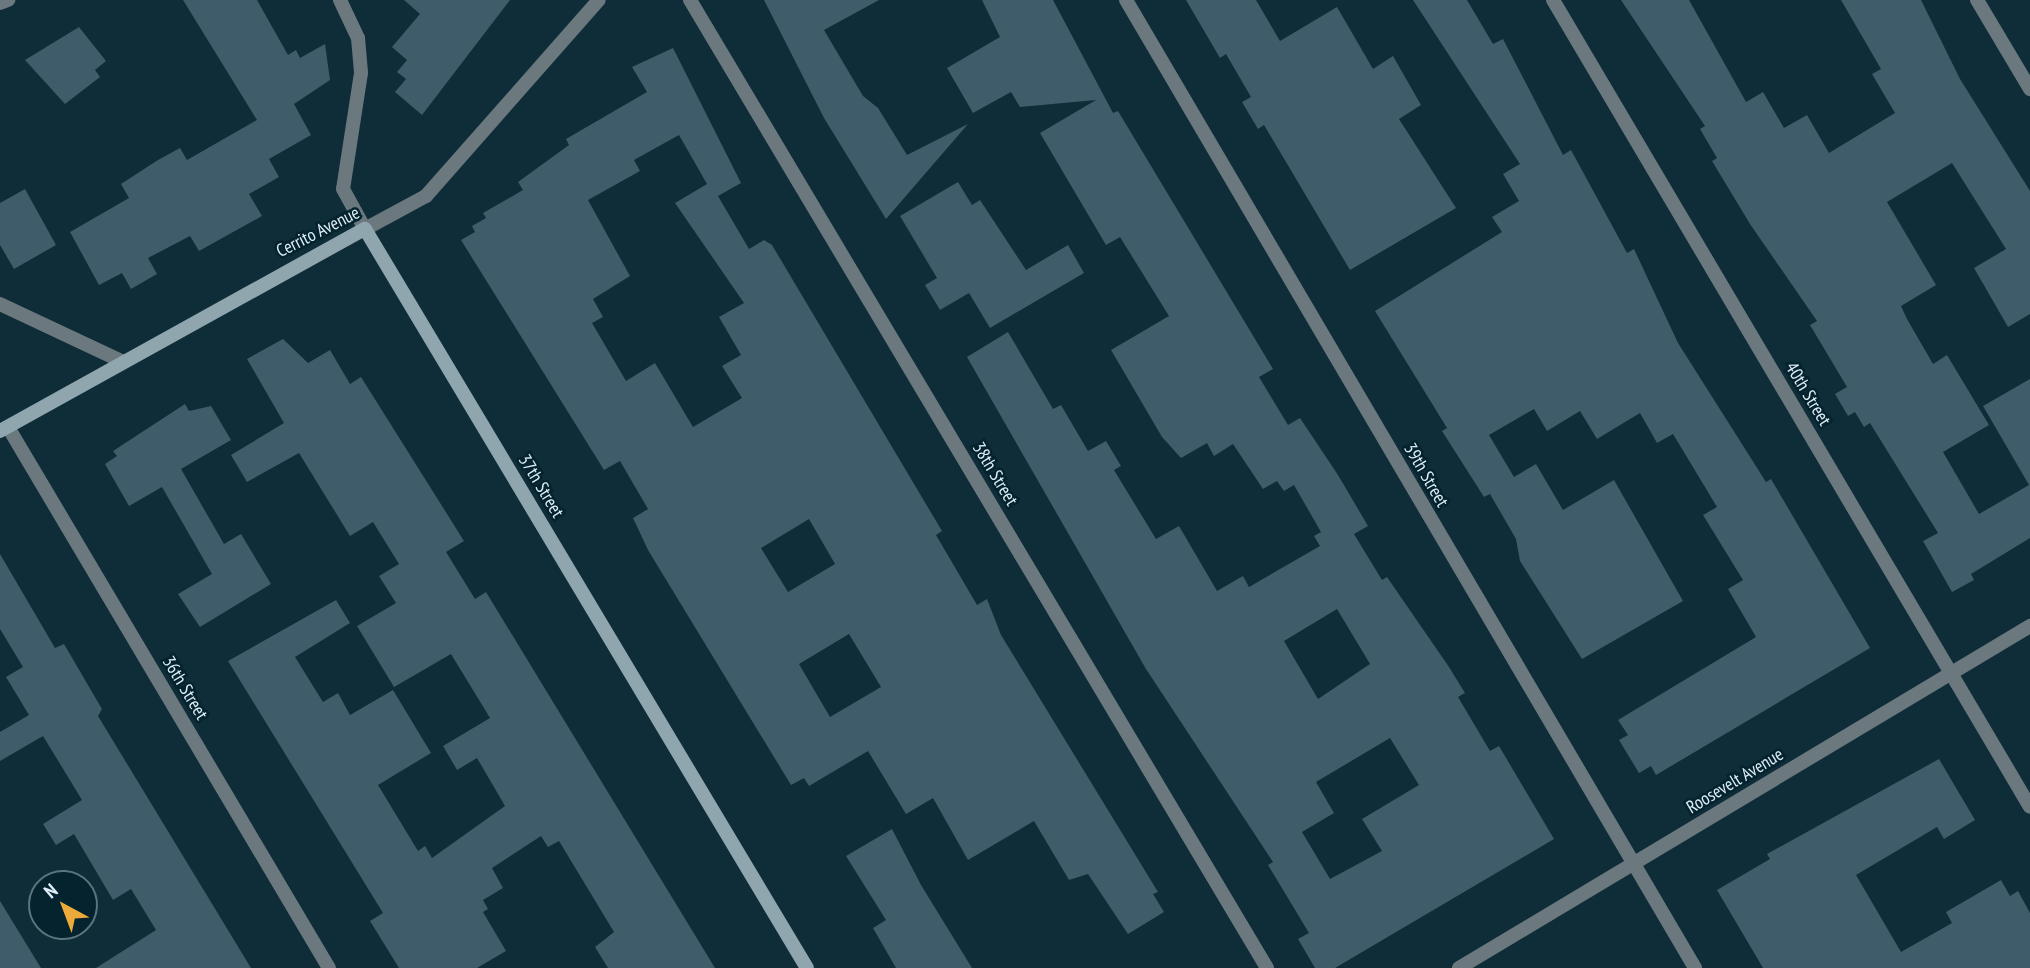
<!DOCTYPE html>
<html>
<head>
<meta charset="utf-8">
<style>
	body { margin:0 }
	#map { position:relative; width:2030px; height:968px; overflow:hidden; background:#0f2d38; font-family:"PT Sans Narrow",sans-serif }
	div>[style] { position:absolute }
	.building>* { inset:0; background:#3e5c69 }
	.street>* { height:14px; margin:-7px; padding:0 7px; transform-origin:7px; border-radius:7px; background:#6b787e }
	.secondary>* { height:14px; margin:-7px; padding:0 7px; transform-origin:7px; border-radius:7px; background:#90a6af }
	span { translate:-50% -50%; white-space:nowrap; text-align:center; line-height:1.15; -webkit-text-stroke:5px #04232e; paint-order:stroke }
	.street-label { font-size:18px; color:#deeef6 }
	.north { position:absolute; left:28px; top:870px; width:70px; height:70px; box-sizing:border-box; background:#04232e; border:2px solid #5b747e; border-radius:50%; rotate:319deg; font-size:19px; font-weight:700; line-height:28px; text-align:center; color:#deeef6 }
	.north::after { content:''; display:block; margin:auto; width:24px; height:32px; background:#ebaa39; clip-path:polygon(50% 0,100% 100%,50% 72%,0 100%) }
</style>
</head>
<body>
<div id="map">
	<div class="building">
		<i style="clip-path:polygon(183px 0,257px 0,288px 55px,296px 50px,300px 58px,325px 44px,330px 80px,294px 104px,311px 135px,269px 159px,279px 177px,249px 194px,262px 216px,199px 251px,190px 236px,148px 258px,157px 274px,131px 289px,122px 273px,99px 285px,70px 232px,129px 198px,121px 184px,158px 160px,180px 148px,187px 160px,257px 120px)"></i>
		<i style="clip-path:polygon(404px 0,510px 0,422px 115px,395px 92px,406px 79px,397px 72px,407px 60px,392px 47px,420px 14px)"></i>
		<i style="clip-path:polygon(764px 0,879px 0,824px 30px,863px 96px,878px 108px,907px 155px,968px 124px,886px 219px,824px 118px)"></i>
		<i style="clip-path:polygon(evenodd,982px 0,1053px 0,1113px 113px,1118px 111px,1273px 369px,1259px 377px,1288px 425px,1300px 418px,1338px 475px,1368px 526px,1354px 534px,1382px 580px,1387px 577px,1449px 667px,1465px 693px,1458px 697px,1490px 751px,1499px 746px,1554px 839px,1335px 968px,1315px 968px,1298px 939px,1309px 933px,1268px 865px,1273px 862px,1146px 669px,967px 357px,1008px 332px,1053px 409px,1061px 405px,1088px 451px,1106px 441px,1121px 466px,1114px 470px,1156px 539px,1179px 526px,1217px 591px,1243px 576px,1249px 587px,1320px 546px,1314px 536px,1321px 532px,1294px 485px,1284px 491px,1277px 481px,1263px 489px,1233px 444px,1214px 456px,1207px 443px,1181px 458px,1162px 437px,1111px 350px,1169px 316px,1120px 237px,1106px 245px,1040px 133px,1096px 100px,1020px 107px,1011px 92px,973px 113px,947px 68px,1000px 37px,982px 0,1337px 609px,1370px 664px,1318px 699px,1284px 641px,1337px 609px,982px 0,1390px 738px,1419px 785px,1362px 819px,1382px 851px,1330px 879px,1302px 832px,1334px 813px,1316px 782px,1390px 738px)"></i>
		<i style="clip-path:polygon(1186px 0,1256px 0,1280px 41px,1337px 7px,1373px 69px,1393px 56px,1421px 105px,1399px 119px,1456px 208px,1350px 270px,1264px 125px,1258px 129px,1242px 102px,1251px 97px,1226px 54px,1220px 58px)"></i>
		<i style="clip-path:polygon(1413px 0,1467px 0,1493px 44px,1503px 39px,1563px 155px,1571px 150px,1627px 253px,1634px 249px,1678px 343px,1766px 482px,1771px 479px,1870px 648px,1656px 775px,1651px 766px,1639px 773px,1619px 740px,1628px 735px,1618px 720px,1756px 637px,1728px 589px,1743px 580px,1703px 515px,1717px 507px,1673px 434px,1657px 443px,1640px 413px,1597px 439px,1580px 411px,1547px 431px,1534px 409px,1489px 435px,1514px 477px,1536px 464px,1563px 510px,1614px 480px,1683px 601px,1582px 659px,1520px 561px,1516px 539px,1490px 494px,1484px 497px,1442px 431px,1447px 428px,1375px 311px,1502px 232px,1492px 217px,1519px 201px,1503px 174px,1520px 164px)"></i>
		<i style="clip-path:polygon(1621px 0,1689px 0,1746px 102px,1763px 92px,1784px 128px,1807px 115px,1829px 153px,1895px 113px,1872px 74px,1881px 69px,1841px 0,1921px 0,1960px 79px,2030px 191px,2030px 314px,2008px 327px,1974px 268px,2006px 249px,1952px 163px,1887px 202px,1936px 285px,1901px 306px,1907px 319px,1933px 364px,1947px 355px,1989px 425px,1943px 452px,1979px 514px,2029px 485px,1983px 406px,2030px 379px,2030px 538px,1971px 574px,1974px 580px,1952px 592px,1923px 541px,1938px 533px,1870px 423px,1864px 427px,1855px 412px,1848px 416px,1835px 394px,1847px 387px,1810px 325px,1817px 321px,1750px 224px,1712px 161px,1717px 158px,1700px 129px,1705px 126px)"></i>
		<i style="clip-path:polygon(79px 27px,106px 61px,95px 70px,100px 77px,65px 104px,25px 60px)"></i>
		<i style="clip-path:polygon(evenodd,673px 48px,741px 183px,718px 196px,749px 249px,764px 240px,772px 245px,942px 531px,936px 535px,977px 605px,987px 599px,1001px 635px,1158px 892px,1153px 894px,1164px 912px,1128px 934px,1088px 874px,1069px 880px,1034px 821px,968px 860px,933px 798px,906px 814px,868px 751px,809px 786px,804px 778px,791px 785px,648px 550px,633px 518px,648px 509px,620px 461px,604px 470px,461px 240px,475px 232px,472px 226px,486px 218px,483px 213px,523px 190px,518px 182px,569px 145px,566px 139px,647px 92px,632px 67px,673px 48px,679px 135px,707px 184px,675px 203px,744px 303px,719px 317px,741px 355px,722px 366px,742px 398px,693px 427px,655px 363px,626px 381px,592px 323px,603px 317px,593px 299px,630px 276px,588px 200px,640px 171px,634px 160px,679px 135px,673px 48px,809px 519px,835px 564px,788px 592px,761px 548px,809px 519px,673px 48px,849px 634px,881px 687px,830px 717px,799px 664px,849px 634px)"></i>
		<i style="clip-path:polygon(958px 182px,972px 205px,980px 200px,1026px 270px,1068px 245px,1084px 273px,990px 328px,969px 293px,940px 310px,925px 285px,937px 278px,900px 216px)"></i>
		<i style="clip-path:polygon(25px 189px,56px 245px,14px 269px,0 245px,0 203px)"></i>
		<i style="clip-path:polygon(283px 339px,308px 363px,330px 350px,350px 384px,361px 377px,464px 541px,446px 552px,475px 599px,486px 592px,715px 968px,608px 968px,595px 947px,614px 932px,559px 841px,548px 847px,541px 836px,492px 868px,503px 888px,483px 900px,488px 909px,483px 912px,506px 951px,477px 968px,399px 968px,370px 921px,383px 913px,228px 661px,336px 600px,350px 623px,295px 657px,323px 702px,338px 693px,350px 715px,393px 690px,431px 753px,378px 785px,418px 851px,425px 846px,432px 858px,505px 806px,477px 758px,457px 770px,443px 746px,490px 718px,451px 654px,394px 687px,357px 626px,396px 603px,379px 576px,399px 564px,373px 522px,350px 536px,299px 453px,247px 482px,231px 455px,284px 423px,247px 359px)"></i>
		<i style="clip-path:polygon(185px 404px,189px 411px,211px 406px,231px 440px,181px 469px,224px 544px,241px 534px,271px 584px,200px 627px,178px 594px,212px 574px,162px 487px,129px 506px,105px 464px,117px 456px,113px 451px)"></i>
		<i style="clip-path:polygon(0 554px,55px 648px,64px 644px,102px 709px,98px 716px,251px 968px,96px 968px,156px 930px,131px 889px,113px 900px,74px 834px,56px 845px,43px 824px,82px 800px,43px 736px,0 761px,0 732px,29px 715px,6px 677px,23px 667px,0 629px)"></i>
		<i style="clip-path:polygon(1939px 759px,1975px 820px,1944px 839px,1937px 827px,1856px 875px,1901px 952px,1952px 923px,1946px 912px,2001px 880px,2010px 896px,2018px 891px,2030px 913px,2030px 968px,1763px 968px,1717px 890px,1770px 859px,1767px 854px)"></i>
		<i style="clip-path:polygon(892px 829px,921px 885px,972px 968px,896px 968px,873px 928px,886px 920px,846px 856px)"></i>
		<i style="clip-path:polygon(0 901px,41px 968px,0 968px)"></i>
	</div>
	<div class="street">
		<i style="left:340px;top:0;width:42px;rotate:64.7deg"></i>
		<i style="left:358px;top:38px;width:35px;rotate:85deg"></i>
		<i style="left:361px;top:73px;width:117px;rotate:98.8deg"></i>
		<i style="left:343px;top:189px;width:46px;rotate:61.2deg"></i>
		<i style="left:365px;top:229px;width:69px;rotate:-28.4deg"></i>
		<i style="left:426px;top:196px;width:261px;rotate:-48.6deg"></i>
		<i style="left:690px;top:0;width:1127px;rotate:59.2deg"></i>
		<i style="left:1126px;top:0;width:1123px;rotate:59.55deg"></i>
		<i style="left:1553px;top:0;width:937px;rotate:59.41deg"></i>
		<i style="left:1977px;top:0;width:104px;rotate:59.2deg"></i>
		<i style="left:0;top:3px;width:9px;rotate:-21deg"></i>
		<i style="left:0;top:304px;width:136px;rotate:25.2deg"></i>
		<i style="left:8px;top:427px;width:629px;rotate:59.32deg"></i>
		<i style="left:1459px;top:968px;width:666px;rotate:-30.92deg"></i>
	</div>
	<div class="secondary">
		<i style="left:0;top:431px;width:417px;rotate:-29deg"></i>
		<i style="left:365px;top:229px;width:861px;rotate:59.12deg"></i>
	</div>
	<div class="street-label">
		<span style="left:318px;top:232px;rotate:-27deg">Cerrito Avenue</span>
		<span style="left:1808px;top:394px;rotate:59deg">40th Street</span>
		<span style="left:995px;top:474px;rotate:59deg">38th Street</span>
		<span style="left:1426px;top:475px;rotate:60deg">39th Street</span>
		<span style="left:541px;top:486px;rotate:59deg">37th Street</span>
		<span style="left:185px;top:688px;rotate:59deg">36th Street</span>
		<span style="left:1735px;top:781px;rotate:-31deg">Roosevelt Avenue</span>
	</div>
	<div class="north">N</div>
</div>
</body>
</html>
